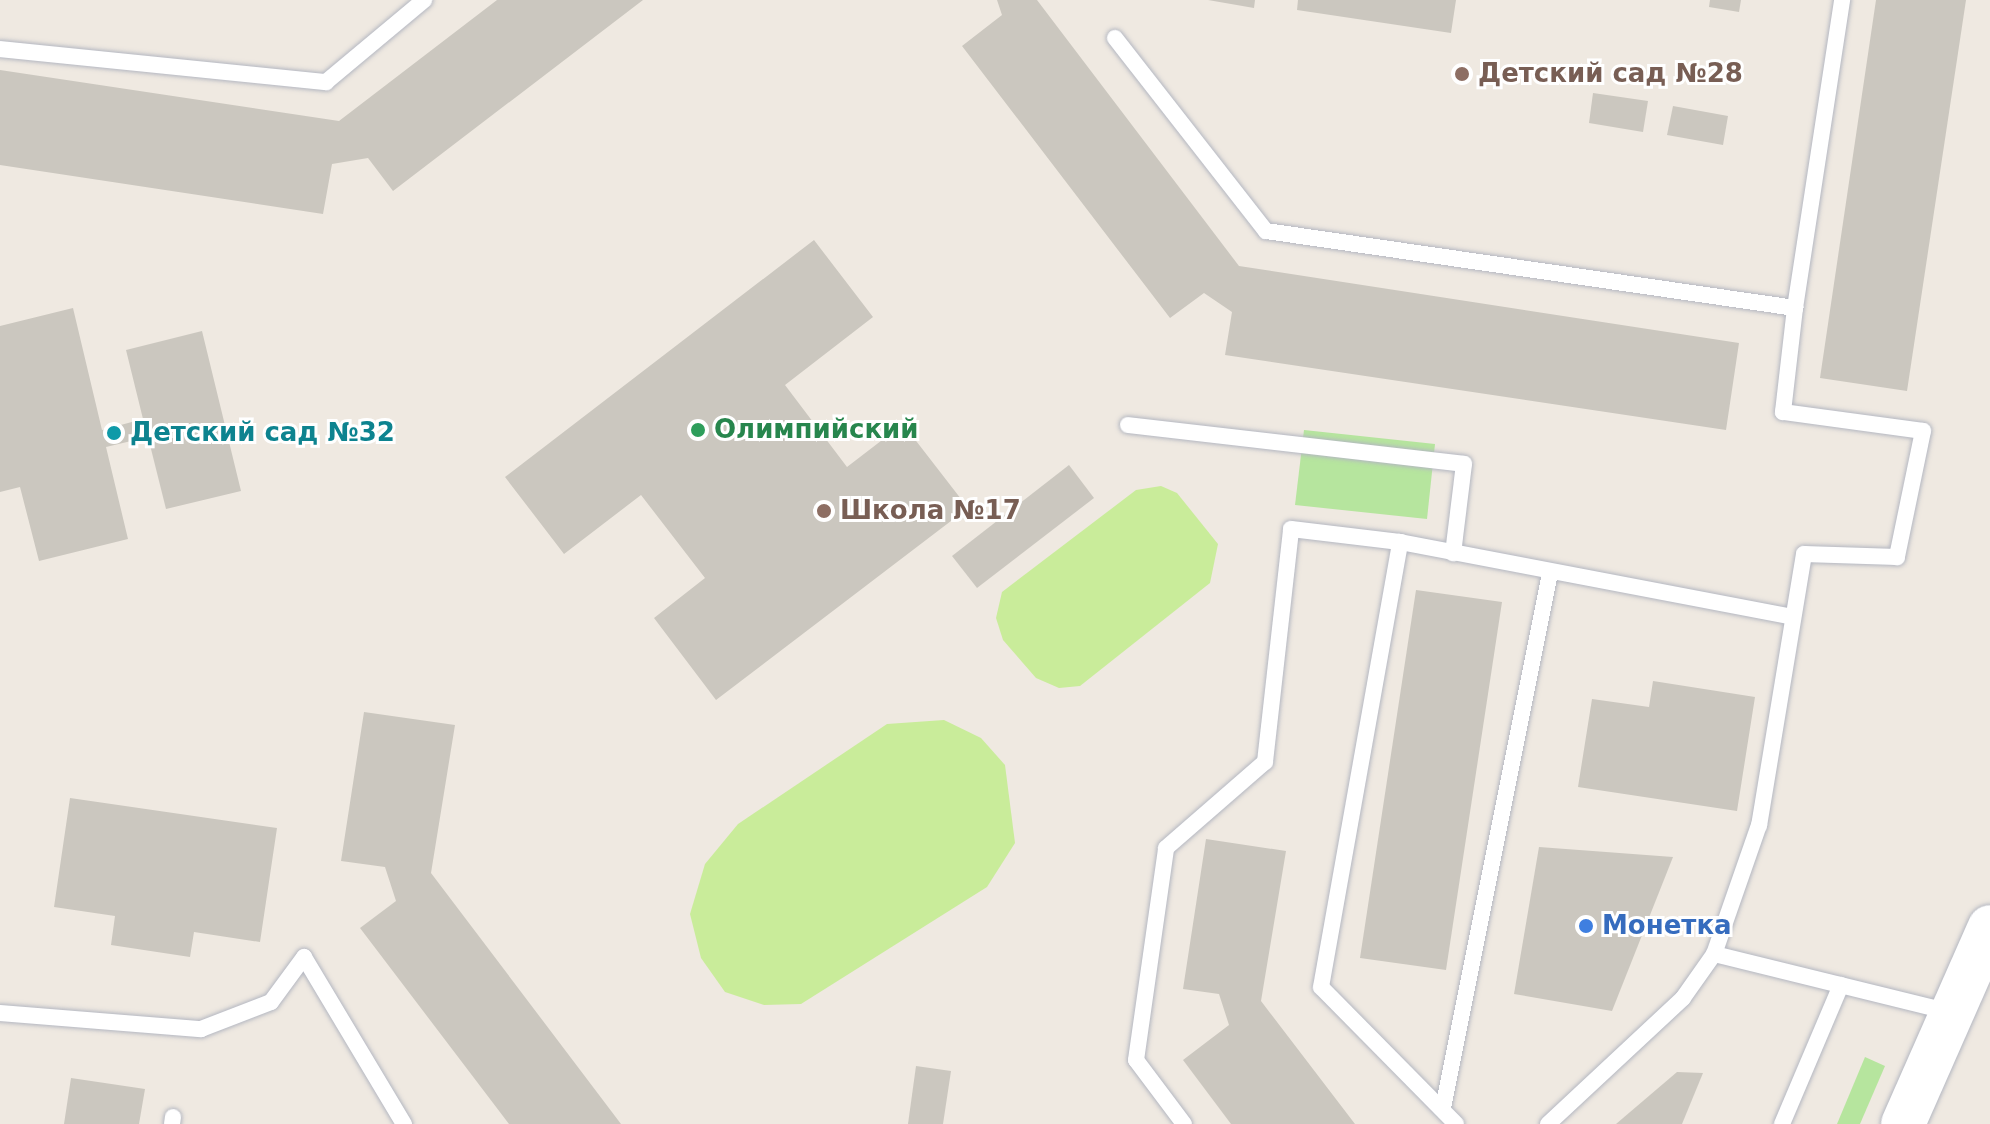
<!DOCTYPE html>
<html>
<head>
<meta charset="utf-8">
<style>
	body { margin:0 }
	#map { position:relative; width:1990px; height:1124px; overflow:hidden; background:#efe9e1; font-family:"DejaVu Sans",sans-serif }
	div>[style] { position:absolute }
	.green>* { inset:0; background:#b6e59e }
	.pitch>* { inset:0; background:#c9ec9a }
	.building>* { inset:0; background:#cbc7bf }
	.roads { filter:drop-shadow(0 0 2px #b4b7c1) drop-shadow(0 0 2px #b4b7c1) }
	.lane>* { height:16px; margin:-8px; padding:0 8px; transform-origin:8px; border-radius:8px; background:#fff }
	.secondary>* { height:44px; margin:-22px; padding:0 22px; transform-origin:22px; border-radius:22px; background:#fff }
	.dots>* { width:22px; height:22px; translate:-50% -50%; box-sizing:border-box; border:4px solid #fff; border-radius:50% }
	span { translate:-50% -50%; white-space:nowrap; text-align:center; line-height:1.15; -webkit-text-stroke:6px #fff; paint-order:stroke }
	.education-label { font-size:26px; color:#785e54; font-weight:700 }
	.left { translate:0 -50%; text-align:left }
	.leisure-label { font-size:26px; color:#27864d; font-weight:700 }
	.culture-label { font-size:26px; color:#0d838f; font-weight:700 }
	.shop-label { font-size:26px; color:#366cbe; font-weight:700 }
</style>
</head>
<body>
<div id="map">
	<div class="green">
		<i style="clip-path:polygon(1304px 430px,1435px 444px,1427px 519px,1295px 505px)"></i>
		<i style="clip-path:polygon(1865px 1057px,1885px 1066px,1860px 1124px,1837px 1124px)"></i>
	</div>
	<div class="pitch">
		<i style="clip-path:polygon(1161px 486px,1177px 493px,1218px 544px,1210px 583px,1080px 686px,1059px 688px,1036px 678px,1003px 640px,996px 618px,1002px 592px,1136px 490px)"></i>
		<i style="clip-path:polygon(944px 720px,981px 738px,1005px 765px,1015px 843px,987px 887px,801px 1004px,764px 1005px,725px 992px,701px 958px,690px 914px,705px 864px,738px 824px,887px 724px)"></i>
	</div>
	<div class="building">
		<i style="clip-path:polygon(497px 0,643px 0,393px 191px,368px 158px,332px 164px,323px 214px,0 165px,0 70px,339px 121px)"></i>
		<i style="clip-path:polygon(997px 0,1037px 0,1239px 266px,1739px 343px,1726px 430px,1225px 355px,1232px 312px,1204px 293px,1170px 318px,962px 46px,1002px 15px)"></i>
		<i style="clip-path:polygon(1208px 0,1255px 0,1254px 8px)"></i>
		<i style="clip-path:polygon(1298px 0,1456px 0,1451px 33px,1297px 10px)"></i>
		<i style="clip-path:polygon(1710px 0,1741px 0,1739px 12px,1709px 7px)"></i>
		<i style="clip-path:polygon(1876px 0,1966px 0,1907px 391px,1820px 378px)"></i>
		<i style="clip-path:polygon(1593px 93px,1648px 101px,1643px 132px,1589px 123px)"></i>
		<i style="clip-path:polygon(1673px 106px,1728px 116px,1723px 145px,1667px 135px)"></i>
		<i style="clip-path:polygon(814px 240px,873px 317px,785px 385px,847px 467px,903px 424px,968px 508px,716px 700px,654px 618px,705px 578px,641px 495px,564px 554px,505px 477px)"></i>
		<i style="clip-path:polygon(73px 308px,102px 430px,143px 419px,126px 350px,202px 331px,241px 491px,166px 509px,148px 437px,106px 447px,128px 539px,39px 561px,20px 487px,0 492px,0 326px)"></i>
		<i style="clip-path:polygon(1069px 465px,1094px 498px,977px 588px,952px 556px)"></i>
		<i style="clip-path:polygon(1416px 590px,1502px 602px,1446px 970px,1360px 958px)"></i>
		<i style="clip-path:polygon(1653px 681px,1755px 697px,1737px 811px,1578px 787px,1592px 699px,1649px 707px)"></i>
		<i style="clip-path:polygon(364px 712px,455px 725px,431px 873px,621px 1124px,509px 1124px,360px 928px,396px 901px,385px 867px,341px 861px)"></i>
		<i style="clip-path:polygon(70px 798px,277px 828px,260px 942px,194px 932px,190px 957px,111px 945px,115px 916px,54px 907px)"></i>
		<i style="clip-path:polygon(1206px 839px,1286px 851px,1261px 1001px,1355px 1124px,1231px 1124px,1183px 1060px,1229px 1025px,1219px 994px,1183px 989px)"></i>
		<i style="clip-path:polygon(1539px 847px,1673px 857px,1612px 1011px,1514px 994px)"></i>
		<i style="clip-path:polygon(916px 1066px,951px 1071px,943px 1124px,908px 1124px)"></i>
		<i style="clip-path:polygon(1677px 1072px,1703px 1073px,1682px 1124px,1616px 1124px)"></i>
		<i style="clip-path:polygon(71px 1078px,145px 1089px,139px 1124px,64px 1124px)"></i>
	</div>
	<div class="roads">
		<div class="lane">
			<i style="left:1115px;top:38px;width:245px;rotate:52deg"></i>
			<i style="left:1266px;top:231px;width:535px;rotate:8.28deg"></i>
			<i style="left:1795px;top:308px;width:312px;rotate:-81.3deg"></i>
			<i style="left:0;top:49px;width:328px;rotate:5.8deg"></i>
			<i style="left:326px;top:82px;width:128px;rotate:-39.9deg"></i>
			<i style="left:1795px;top:308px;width:105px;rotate:96.6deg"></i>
			<i style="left:1783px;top:412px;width:141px;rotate:7.7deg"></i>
			<i style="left:1923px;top:431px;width:129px;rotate:101.7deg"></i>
			<i style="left:1897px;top:557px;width:93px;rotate:-178.2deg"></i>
			<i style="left:1804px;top:554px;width:275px;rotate:99.4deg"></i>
			<i style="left:1759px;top:825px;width:137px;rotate:109.2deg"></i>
			<i style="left:1714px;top:954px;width:244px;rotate:13.8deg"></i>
			<i style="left:1128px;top:425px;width:338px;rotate:6.6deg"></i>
			<i style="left:1464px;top:464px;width:90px;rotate:97deg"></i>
			<i style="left:0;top:1013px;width:202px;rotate:4.6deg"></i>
			<i style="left:201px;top:1029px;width:75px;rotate:-21.1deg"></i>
			<i style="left:271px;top:1002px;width:56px;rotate:-53.7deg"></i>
			<i style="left:304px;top:957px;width:195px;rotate:59.1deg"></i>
			<i style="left:1443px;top:1108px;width:546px;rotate:-78.69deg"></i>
			<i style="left:172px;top:1124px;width:7px;rotate:-82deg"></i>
			<i style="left:1184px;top:1124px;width:80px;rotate:-126.9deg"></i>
			<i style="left:1136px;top:1060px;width:214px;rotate:-81.9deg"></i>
			<i style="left:1166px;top:848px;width:131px;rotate:-41deg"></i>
			<i style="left:1265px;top:762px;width:234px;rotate:-83.6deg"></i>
			<i style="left:1291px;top:529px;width:110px;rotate:6.8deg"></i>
			<i style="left:1456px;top:1124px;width:192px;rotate:-134.6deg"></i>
			<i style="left:1321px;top:987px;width:452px;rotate:-79.9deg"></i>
			<i style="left:1400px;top:542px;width:399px;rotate:10.8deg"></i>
			<i style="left:1548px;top:1124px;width:185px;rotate:-43deg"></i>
			<i style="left:1683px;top:998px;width:54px;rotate:-54.8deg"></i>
			<i style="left:1782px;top:1124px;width:151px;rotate:-67deg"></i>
		</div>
		<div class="secondary">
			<i style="left:1903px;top:1124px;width:215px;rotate:-66.2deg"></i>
		</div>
	</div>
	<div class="dots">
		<i style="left:1462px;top:74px;background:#8d6e63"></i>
		<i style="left:698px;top:430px;background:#2e9e5b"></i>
		<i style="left:114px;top:433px;background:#0f9aa8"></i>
		<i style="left:824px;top:511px;background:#8d6e63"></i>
		<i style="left:1586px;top:926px;background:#3f7fe0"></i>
	</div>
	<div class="education-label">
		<span class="left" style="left:1478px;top:74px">Детский сад №28</span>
		<span class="left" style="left:840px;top:511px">Школа №17</span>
	</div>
	<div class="leisure-label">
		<span class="left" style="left:714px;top:430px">Олимпийский</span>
	</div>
	<div class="culture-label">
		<span class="left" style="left:130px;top:433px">Детский сад №32</span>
	</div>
	<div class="shop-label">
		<span class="left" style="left:1602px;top:926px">Монетка</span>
	</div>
</div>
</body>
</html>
